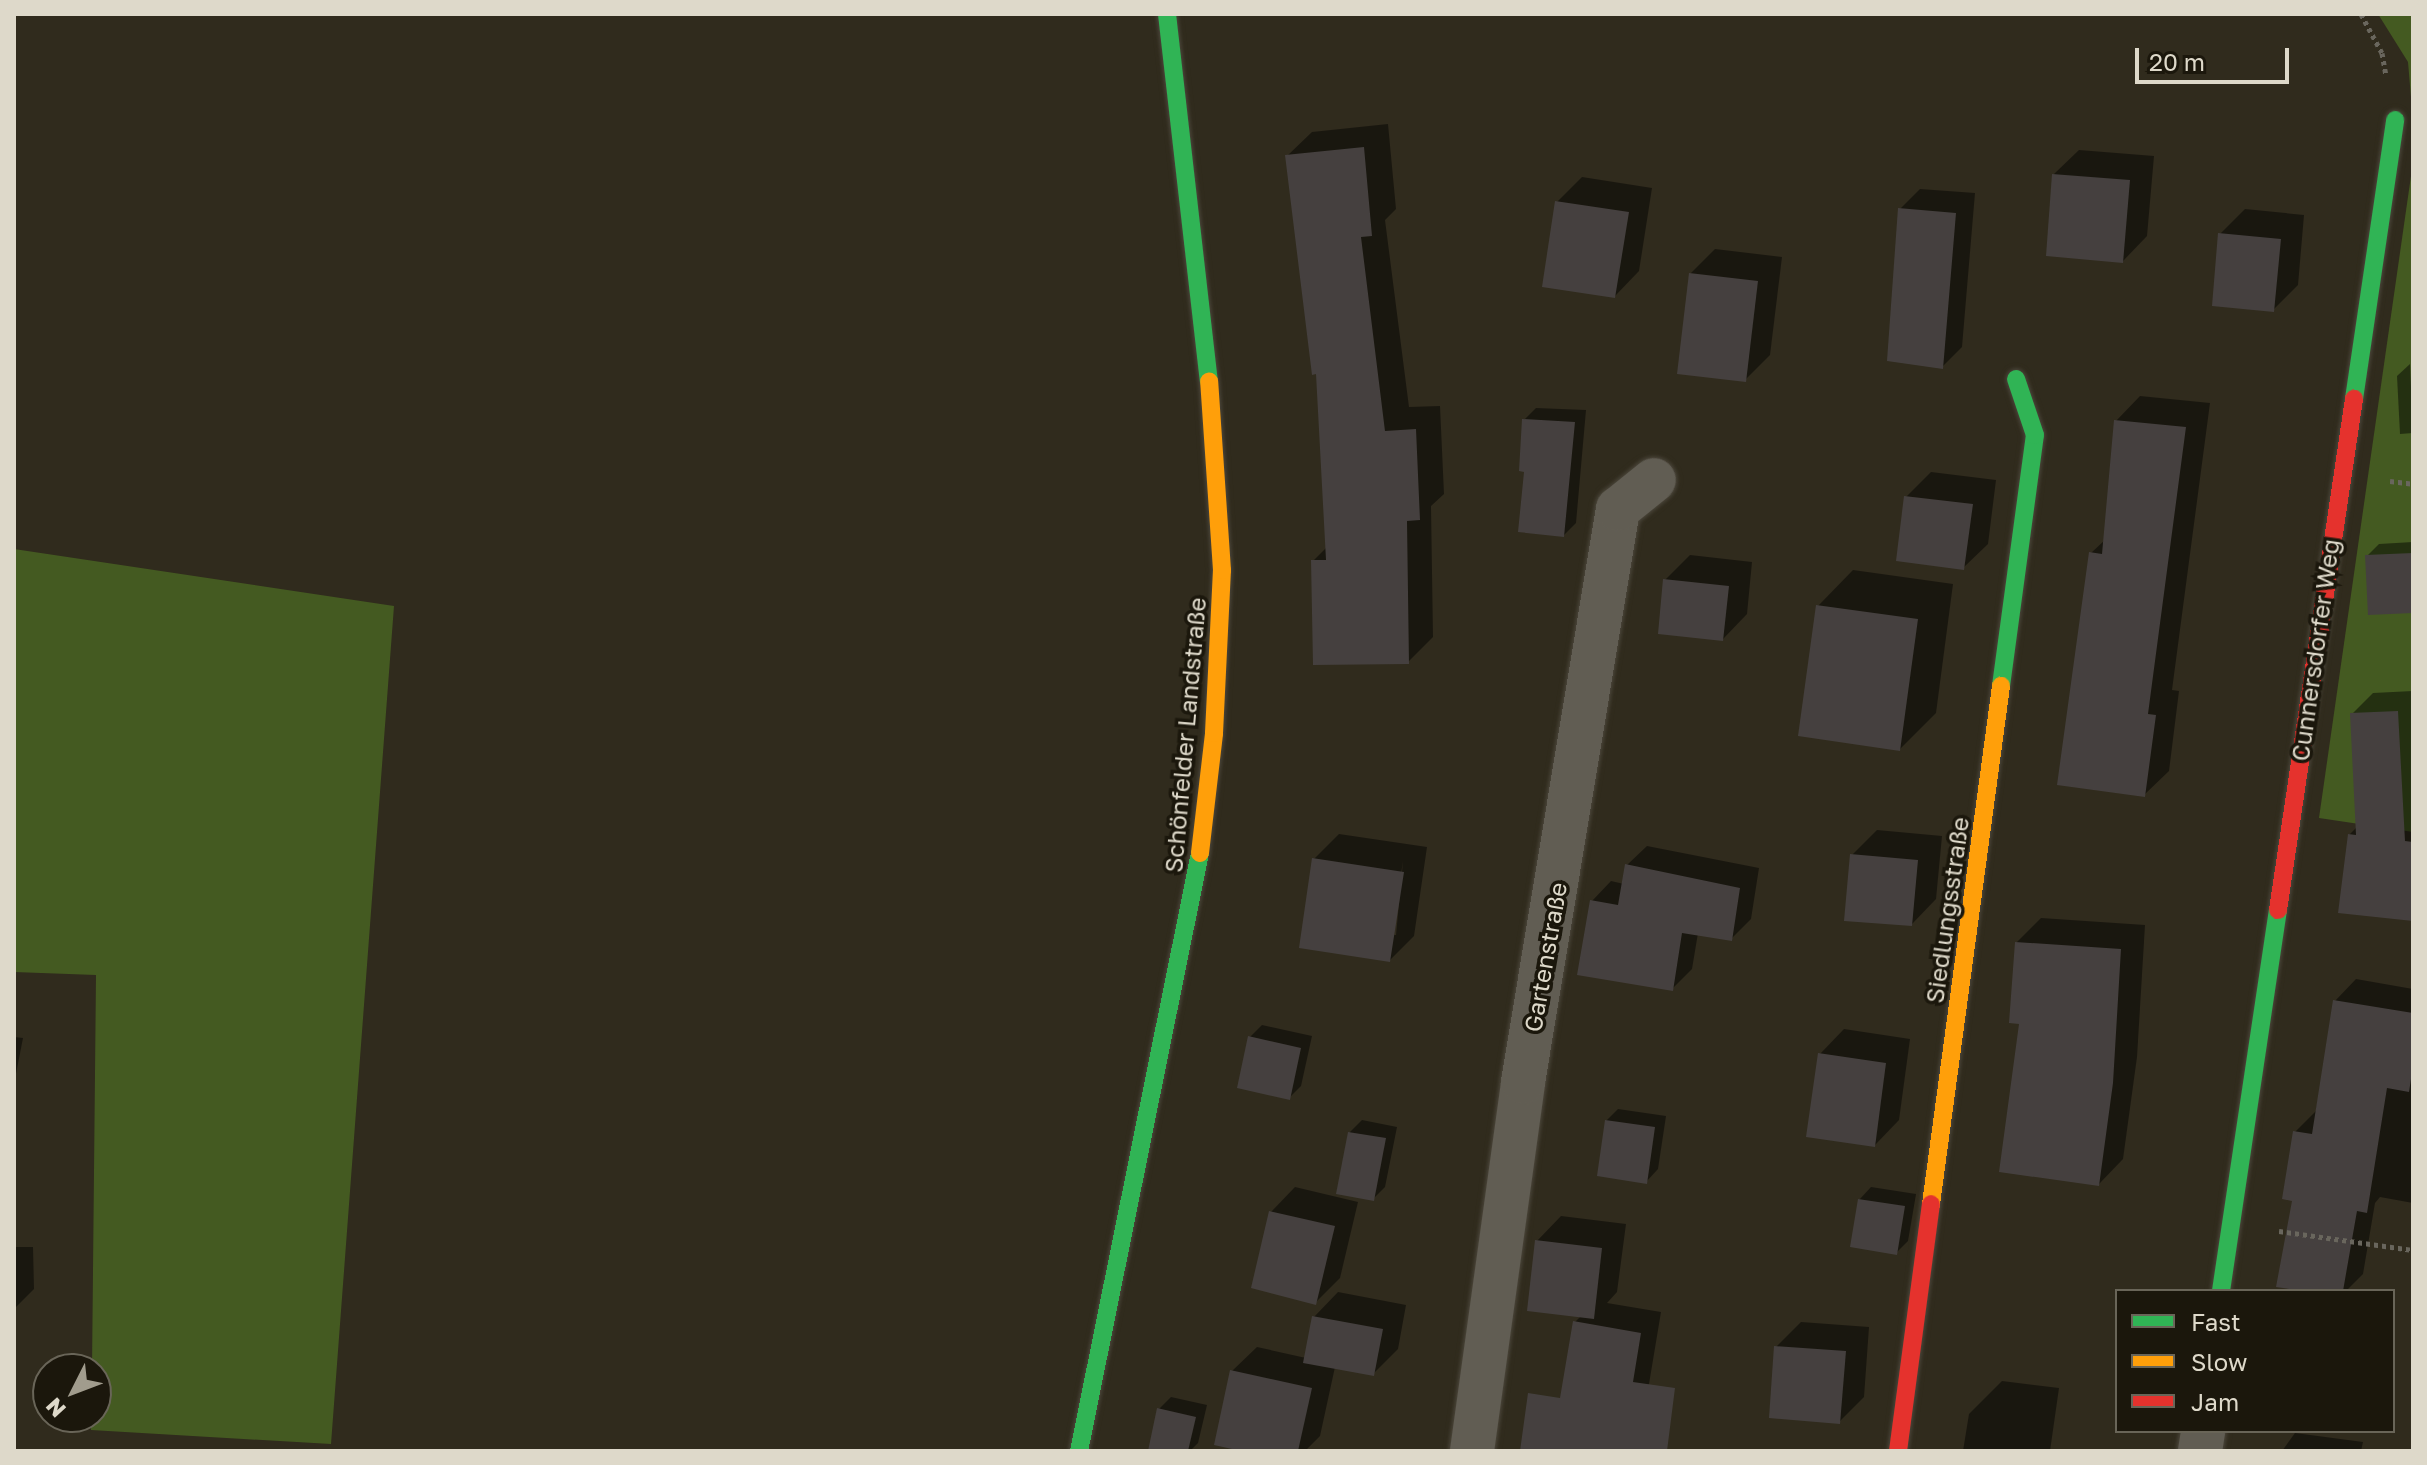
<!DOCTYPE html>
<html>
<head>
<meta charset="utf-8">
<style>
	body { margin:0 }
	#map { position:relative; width:2427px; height:1465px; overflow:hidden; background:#302b1d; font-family:"Golos Text",sans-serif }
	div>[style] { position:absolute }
	.green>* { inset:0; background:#445a21 }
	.shadow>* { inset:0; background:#0007 }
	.building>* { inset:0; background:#45403f }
	.path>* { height:5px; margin-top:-2.5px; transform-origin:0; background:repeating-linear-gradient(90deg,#69665d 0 4px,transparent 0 8px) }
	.roads { filter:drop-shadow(0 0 2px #4b463b) drop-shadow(0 0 2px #4b463b) }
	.street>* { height:44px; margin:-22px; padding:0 22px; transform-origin:22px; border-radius:22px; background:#615d53 }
	.fast>* { height:18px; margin:-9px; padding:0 9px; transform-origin:9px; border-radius:9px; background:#30b455 }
	.slow>* { height:18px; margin:-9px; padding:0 9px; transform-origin:9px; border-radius:9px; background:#ff9f0a }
	.jam>* { height:18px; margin:-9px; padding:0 9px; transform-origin:9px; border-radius:9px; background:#e5322d }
	span { translate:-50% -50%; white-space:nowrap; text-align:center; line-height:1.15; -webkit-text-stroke:7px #1b170c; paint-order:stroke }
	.street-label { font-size:24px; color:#ded9ca }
	.frame { position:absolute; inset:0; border:16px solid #ded9ca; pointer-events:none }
	.legend { position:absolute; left:2115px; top:1289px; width:280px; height:144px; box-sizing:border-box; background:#1b170c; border:2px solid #696558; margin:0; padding:10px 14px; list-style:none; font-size:24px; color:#ded9ca }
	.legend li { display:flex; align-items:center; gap:16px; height:40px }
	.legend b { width:40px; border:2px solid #696558 }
	.north { position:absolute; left:32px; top:1353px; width:80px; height:80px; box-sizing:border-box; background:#1b170c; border:2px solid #696558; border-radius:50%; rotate:228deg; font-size:22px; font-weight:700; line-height:32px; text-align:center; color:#ded9ca }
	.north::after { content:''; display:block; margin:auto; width:28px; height:36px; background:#a19c8d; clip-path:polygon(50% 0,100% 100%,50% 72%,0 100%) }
	.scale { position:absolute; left:2135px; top:48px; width:154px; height:36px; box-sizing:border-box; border:4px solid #ded9ca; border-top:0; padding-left:10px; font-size:24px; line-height:28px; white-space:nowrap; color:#ded9ca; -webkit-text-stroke:6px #1b170c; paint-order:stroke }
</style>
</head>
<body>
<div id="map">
	<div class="green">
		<i style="clip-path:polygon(2378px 14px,2413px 14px,2413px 121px,2408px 62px)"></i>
		<i style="clip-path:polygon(2413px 162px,2413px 832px,2319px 818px)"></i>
		<i style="clip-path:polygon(14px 549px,394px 606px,331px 1444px,91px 1430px,91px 1417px,96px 1417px,96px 1369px,92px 1369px,96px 975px,14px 972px)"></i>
	</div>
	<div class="shadow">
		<i style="clip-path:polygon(1388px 124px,1396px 209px,1385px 220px,1409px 407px,1440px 406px,1444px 494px,1431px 506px,1433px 637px,1408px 662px,1313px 561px,1327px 547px,1318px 372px,1287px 156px,1312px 132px)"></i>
		<i style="clip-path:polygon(2079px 150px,2154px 156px,2147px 236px,2123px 261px,2054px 174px)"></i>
		<i style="clip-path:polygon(1582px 177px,1652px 188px,1639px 271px,1615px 296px,1557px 202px)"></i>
		<i style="clip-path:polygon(1920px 189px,1975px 193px,1962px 347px,1942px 367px,1900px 209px)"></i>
		<i style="clip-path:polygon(2245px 209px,2304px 215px,2298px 285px,2273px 310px,2220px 234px)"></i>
		<i style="clip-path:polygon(1715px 249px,1782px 257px,1770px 355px,1745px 380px,1690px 274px)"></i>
		<i style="clip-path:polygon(2410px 364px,2413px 433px,2400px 434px,2397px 376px)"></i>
		<i style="clip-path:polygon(2140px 396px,2210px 403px,2172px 690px,2179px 691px,2169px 771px,2144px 795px,2091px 553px,2106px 539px,2116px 421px)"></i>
		<i style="clip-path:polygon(1536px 408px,1586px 410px,1576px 523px,1564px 535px,1527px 470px,1524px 420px)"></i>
		<i style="clip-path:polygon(1931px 472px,1996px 480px,1988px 544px,1963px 568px,1906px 497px)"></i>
		<i style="clip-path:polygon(2413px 542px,2413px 611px,2367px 556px,2379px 544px)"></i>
		<i style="clip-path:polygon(1690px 555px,1752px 562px,1747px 614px,1723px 639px,1665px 580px)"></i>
		<i style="clip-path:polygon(1853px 570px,1953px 584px,1936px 713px,1900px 749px,1818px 606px)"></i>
		<i style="clip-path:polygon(2413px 691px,2413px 919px,2349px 835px,2357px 827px,2352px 714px,2373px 693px)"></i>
		<i style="clip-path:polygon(1877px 830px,1942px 836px,1936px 899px,1912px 924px,1852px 855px)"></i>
		<i style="clip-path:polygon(evenodd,1339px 834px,1427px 847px,1414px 936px,1390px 960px,1314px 859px,1339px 834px,1403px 861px,1396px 935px,1392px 935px,1403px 861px)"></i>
		<i style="clip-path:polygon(1647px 846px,1759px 868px,1751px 919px,1731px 939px,1698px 933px,1692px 969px,1672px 989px,1592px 901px,1611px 881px,1624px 884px,1627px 865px)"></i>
		<i style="clip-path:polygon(2041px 918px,2145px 925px,2137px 1057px,2123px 1159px,2099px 1184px,2022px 1022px,2017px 942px)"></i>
		<i style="clip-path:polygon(2356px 979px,2413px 989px,2413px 1203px,2380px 1197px,2375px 1203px,2363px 1274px,2346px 1291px,2314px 1291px,2294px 1199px,2295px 1132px,2316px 1111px,2335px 1001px)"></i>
		<i style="clip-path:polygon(1262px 1025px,1312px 1036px,1301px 1086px,1289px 1098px,1250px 1037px)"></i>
		<i style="clip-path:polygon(1844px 1029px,1910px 1039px,1899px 1120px,1875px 1145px,1820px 1054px)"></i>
		<i style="clip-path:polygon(14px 1037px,23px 1038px,14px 1084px)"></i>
		<i style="clip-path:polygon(1618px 1109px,1666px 1116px,1658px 1169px,1646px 1182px,1606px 1121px)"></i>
		<i style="clip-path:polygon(1362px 1120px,1397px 1127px,1385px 1187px,1373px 1199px,1350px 1132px)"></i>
		<i style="clip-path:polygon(1295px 1187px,1358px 1202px,1340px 1278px,1315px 1303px,1271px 1212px)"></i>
		<i style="clip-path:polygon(1871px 1187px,1916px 1194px,1908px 1241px,1896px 1253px,1859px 1200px)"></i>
		<i style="clip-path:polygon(1561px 1216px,1626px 1224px,1617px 1292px,1607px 1303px,1661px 1312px,1649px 1384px,1628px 1405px,1575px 1322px,1581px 1316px,1537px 1241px)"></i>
		<i style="clip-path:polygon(14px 1247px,33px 1247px,34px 1289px,14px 1309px)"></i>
		<i style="clip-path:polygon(1338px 1292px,1406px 1305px,1398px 1349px,1373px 1374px,1335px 1367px,1320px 1436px,1305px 1451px,1250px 1451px,1232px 1371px,1257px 1347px,1306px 1358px,1314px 1317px)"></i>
		<i style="clip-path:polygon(1801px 1322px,1869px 1327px,1864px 1397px,1839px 1422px,1776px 1347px)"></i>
		<i style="clip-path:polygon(2002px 1381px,2059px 1388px,2050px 1451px,1963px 1451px,1969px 1414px)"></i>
		<i style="clip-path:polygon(1171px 1397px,1207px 1405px,1198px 1443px,1190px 1451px,1171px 1451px,1159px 1409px)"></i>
		<i style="clip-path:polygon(2295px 1433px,2363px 1442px,2361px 1451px,2282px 1451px)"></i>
	</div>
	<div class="building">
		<i style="clip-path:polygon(1364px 147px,1372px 236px,1361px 237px,1385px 431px,1416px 429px,1420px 520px,1407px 521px,1409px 664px,1313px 665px,1311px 560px,1326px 560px,1316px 374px,1312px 375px,1285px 155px)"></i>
		<i style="clip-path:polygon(2052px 174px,2130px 180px,2123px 263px,2046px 256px)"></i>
		<i style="clip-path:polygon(1555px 201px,1629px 212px,1615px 298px,1542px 287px)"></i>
		<i style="clip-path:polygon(1898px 208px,1956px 213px,1943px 369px,1887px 361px)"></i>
		<i style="clip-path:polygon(2218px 233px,2281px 239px,2274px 312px,2212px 306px)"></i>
		<i style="clip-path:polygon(1689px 273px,1758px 281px,1746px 382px,1677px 374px)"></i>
		<i style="clip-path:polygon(1522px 419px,1575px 422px,1564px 537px,1518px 532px,1524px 472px,1519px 471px)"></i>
		<i style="clip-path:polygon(2114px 420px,2186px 427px,2148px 714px,2156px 715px,2145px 797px,2057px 785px,2089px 552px,2102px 554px)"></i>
		<i style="clip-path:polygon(1904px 496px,1973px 504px,1964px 570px,1896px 561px)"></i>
		<i style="clip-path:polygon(2413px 553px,2413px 613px,2368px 615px,2365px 555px)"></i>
		<i style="clip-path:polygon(1663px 579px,1729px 586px,1723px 641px,1658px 634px)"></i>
		<i style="clip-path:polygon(1816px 605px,1918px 619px,1900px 751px,1798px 736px)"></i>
		<i style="clip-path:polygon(2398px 711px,2405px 841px,2413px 842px,2413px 921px,2338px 913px,2348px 834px,2356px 835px,2350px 713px)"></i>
		<i style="clip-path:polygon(1850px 854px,1918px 860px,1912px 926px,1844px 921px)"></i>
		<i style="clip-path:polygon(1312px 858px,1404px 872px,1390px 962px,1299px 948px)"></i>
		<i style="clip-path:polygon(1625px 864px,1740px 888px,1732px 941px,1682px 933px,1673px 991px,1577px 975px,1590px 900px,1618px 905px)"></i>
		<i style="clip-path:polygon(2015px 942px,2121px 949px,2113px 1083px,2099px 1186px,1999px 1172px,2019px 1024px,2009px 1023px)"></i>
		<i style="clip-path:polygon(2333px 1000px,2413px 1013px,2413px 1066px,2409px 1092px,2387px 1088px,2367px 1213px,2357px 1211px,2343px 1291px,2302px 1291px,2276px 1287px,2292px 1201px,2282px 1199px,2293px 1131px,2312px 1134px)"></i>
		<i style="clip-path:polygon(1248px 1036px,1301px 1048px,1290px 1100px,1237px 1088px)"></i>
		<i style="clip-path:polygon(1818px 1053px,1886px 1063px,1875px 1147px,1806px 1137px)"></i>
		<i style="clip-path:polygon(1605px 1120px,1655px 1127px,1647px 1184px,1597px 1176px)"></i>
		<i style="clip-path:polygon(1348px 1132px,1386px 1138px,1374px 1201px,1336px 1194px)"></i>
		<i style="clip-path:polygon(1858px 1199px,1905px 1206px,1897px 1255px,1850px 1247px)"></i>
		<i style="clip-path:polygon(1269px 1211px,1335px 1226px,1316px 1305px,1251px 1288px)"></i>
		<i style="clip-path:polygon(1535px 1240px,1602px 1248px,1594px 1319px,1527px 1311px)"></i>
		<i style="clip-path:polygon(1312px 1316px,1383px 1329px,1374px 1376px,1303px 1363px)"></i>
		<i style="clip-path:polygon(1573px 1321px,1641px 1333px,1633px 1382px,1675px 1388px,1667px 1451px,1520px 1451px,1528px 1393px,1560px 1398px)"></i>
		<i style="clip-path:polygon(1774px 1346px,1846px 1351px,1840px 1424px,1769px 1418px)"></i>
		<i style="clip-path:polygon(1230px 1370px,1312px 1388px,1298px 1451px,1241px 1451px,1214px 1445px)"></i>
		<i style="clip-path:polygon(1157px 1408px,1196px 1417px,1188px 1451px,1148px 1451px)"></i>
	</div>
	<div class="path">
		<i style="left:2361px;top:14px;width:44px;rotate:61.7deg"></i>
		<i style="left:2382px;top:53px;width:22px;rotate:80deg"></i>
		<i style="left:2390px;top:481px;width:23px;rotate:7deg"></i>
		<i style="left:2279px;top:1231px;width:135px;rotate:8.1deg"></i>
	</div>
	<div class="roads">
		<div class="street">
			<i style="left:1472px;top:1451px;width:373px;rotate:-82.1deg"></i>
			<i style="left:1523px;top:1082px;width:581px;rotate:-80.59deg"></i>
			<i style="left:1618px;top:509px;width:46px;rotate:-38.9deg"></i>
			<i style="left:2200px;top:1451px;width:20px;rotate:-81deg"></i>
		</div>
		<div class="fast">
			<i style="left:1167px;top:14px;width:369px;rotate:83.5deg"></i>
			<i style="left:2354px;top:399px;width:282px;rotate:-81.6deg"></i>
			<i style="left:2001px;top:686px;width:253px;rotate:-82.3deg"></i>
			<i style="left:2035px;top:435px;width:59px;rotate:-108.7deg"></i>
			<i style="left:2221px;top:1291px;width:385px;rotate:-81.5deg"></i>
			<i style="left:1079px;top:1451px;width:610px;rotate:-78.56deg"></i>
		</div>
		<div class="slow">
			<i style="left:1200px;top:853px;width:121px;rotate:-83.3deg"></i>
			<i style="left:1214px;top:733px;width:163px;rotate:-87.2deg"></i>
			<i style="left:1222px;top:570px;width:189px;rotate:-93.9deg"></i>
			<i style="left:1931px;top:1204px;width:523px;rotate:-82.3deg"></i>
		</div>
		<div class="jam">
			<i style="left:2278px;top:910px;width:517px;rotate:-81.54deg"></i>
			<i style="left:1898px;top:1451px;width:249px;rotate:-82.4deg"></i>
		</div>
	</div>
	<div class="street-label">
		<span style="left:2315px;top:650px;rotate:-82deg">Cunnersdorfer Weg</span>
		<span style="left:1185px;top:735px;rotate:-85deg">Schönfelder Landstraße</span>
		<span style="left:1947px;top:910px;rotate:-82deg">Siedlungsstraße</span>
		<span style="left:1545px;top:957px;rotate:-80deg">Gartenstraße</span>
	</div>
	<div class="frame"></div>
	<ul class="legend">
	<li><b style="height:10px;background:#30b455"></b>Fast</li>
	<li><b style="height:10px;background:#ff9f0a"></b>Slow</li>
	<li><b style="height:10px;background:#e5322d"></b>Jam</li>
	</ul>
	<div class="north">N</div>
	<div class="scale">20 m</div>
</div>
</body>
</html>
